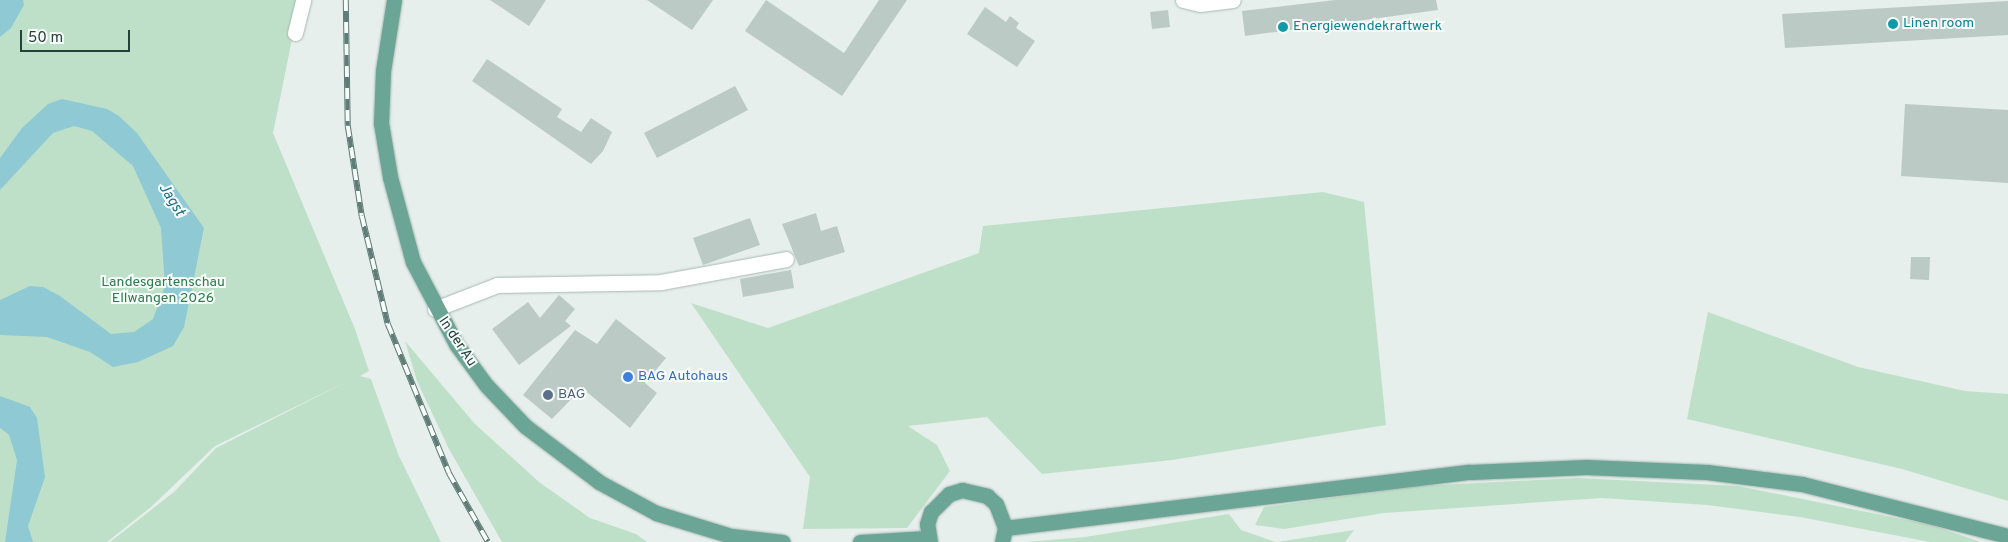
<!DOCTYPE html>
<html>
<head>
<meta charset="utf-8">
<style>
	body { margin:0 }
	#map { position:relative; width:2008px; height:542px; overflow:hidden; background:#e6efeb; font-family:Overpass,sans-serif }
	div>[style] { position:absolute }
	.green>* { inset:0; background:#bfe0c8 }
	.water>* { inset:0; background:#8ec9d4 }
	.building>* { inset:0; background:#bbcac4 }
	.roads { filter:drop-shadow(0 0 1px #a8b8b2) drop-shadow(0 0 1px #a8b8b2) }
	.minor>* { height:15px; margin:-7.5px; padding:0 7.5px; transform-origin:7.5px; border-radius:7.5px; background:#fff }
	.major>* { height:15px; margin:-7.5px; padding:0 7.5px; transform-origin:7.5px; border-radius:7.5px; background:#6aa596 }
	.rail>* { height:5.5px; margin-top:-2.75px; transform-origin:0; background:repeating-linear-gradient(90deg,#f7fbf9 0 11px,#5f7d75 0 22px); box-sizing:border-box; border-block:1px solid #5f7d75 }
	.dots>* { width:14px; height:14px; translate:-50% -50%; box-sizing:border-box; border:2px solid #f7fbf9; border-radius:50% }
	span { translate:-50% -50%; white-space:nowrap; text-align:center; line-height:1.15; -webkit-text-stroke:4px #f7fbf9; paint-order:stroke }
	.culture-label { font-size:14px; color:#0d838f }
	.left { translate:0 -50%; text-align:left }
	.park-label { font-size:14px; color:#2d7a4b }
	.street-label { font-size:14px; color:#24423a }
	.shop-label { font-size:14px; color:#366cbe }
	.service-label { font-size:14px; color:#4e5e75 }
	.water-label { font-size:15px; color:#1c6f80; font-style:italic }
	.scale { position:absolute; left:20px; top:30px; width:110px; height:22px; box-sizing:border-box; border:2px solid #24423a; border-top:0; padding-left:6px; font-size:15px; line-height:18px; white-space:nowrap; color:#24423a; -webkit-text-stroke:4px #f7fbf9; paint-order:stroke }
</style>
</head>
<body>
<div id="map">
	<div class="green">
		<i style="clip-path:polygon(0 0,300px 0,273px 133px,355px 329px,369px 371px,360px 376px,371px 379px,398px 454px,441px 542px,110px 542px,174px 492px,216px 448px,346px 382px,215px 446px,151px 507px,107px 542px,0 542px)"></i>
		<i style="clip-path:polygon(1323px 192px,1364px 202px,1386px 425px,1172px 460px,1042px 474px,987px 417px,908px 426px,937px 445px,950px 471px,907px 528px,803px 529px,810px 477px,691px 303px,768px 328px,979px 253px,983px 226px)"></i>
		<i style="clip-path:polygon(1708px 312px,1858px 367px,1965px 391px,2008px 394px,2008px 501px,1902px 469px,1687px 419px)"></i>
		<i style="clip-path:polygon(405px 341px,474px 423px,539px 482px,590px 518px,636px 534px,647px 542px,502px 542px,449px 449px,417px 381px)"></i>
		<i style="clip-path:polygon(1578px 478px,1738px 486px,1931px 525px,1981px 542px,1930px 542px,1800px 517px,1707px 505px,1602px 498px,1384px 513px,1284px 529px,1255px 525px,1264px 507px,1419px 486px)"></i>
		<i style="clip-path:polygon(1229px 514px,1241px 530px,1276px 542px,1026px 542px,1085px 537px)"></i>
		<i style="clip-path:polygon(1354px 530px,1345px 542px,1277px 542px)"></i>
	</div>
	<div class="water">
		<i style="clip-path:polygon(0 0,23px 0,24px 5px,11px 28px,0 37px)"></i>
		<i style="clip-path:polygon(62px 99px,107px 109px,119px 116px,137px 133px,204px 228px,184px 327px,173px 346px,138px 362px,113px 367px,90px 352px,47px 337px,0 335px,0 300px,30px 286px,43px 287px,60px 296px,111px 334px,134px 332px,153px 319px,165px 286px,161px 228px,133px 166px,92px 131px,74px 126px,53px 133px,0 190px,0 158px,22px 128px,48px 104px)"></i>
		<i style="clip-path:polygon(0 396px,30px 407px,37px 418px,45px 477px,28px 526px,33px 542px,5px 542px,17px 460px,9px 435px,0 428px)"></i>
	</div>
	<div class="building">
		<i style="clip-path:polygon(490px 0,546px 0,529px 26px)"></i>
		<i style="clip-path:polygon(647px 0,713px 0,692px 30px)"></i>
		<i style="clip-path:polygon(766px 0,844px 53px,879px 0,907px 0,842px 96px,745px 31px)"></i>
		<i style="clip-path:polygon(1335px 0,1436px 0,1438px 10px,1245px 36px,1242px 11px)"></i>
		<i style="clip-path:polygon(2008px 1px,2008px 35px,1785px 48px,1782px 14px)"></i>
		<i style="clip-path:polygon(985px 7px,1006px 22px,1010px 16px,1019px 23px,1016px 28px,1035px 41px,1017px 67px,967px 34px)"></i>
		<i style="clip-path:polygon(1168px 10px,1170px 27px,1152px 29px,1150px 12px)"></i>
		<i style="clip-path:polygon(487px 59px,562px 109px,557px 117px,581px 132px,591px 118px,612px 132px,603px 151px,591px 164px,472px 81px)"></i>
		<i style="clip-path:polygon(735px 86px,748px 110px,657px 158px,644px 133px)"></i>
		<i style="clip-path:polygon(1905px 104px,2008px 110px,2008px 183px,1901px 176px)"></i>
		<i style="clip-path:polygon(816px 213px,821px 231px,837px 226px,845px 252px,799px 266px,782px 224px)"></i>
		<i style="clip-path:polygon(750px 218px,760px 245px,703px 265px,693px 238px)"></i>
		<i style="clip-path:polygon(1911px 257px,1930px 257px,1929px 280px,1910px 279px)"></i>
		<i style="clip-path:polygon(791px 270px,794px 288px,743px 297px,740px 279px)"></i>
		<i style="clip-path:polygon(559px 295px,575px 309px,565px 321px,571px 326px,519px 365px,492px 329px,528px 302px,540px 318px)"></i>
		<i style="clip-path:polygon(616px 319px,666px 358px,645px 383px,657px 393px,630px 428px,582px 388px,552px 419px,523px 395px,575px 330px,597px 344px)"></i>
	</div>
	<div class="roads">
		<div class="minor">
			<i style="left:1183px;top:0;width:17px;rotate:13deg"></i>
			<i style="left:1200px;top:4px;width:33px;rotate:-7deg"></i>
			<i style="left:295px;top:33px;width:34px;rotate:-76deg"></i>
			<i style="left:435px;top:309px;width:66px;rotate:-21.2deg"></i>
			<i style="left:497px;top:285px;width:164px;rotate:-1deg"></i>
			<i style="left:661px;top:282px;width:127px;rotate:-10.4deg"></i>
		</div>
		<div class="major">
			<i style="left:394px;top:0;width:72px;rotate:98.8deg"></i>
			<i style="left:383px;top:71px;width:52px;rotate:92.2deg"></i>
			<i style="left:381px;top:123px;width:55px;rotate:80.5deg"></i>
			<i style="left:390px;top:177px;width:88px;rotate:74.9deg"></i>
			<i style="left:413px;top:262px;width:93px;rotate:62.3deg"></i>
			<i style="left:456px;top:344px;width:51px;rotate:53.8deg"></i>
			<i style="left:486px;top:385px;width:57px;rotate:46.4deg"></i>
			<i style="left:525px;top:426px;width:93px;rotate:37.1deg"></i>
			<i style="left:599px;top:482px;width:65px;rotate:28.5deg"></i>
			<i style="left:656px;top:513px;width:78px;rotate:17deg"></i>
			<i style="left:731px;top:536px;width:52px;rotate:6.6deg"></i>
			<i style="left:1005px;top:528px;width:468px;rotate:-6.9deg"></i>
			<i style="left:1470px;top:472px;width:116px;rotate:-2.5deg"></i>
			<i style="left:1586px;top:467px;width:121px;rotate:2.4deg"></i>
			<i style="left:1707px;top:472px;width:96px;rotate:7.2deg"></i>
			<i style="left:1802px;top:484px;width:212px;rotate:14.2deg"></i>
			<i style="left:860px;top:542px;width:68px;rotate:-3.4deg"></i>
			<i style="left:930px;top:542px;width:18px;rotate:-99deg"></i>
			<i style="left:927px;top:524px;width:13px;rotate:-72deg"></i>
			<i style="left:931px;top:512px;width:25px;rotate:-45deg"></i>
			<i style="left:949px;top:494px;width:14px;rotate:-17deg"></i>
			<i style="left:962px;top:490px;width:26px;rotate:13deg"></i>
			<i style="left:987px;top:496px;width:12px;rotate:42deg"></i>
			<i style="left:996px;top:504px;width:26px;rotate:69deg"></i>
			<i style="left:1005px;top:528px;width:14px;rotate:102deg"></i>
		</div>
	</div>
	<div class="rail">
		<i style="left:346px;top:0;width:126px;rotate:89.1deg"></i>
		<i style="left:348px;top:126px;width:91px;rotate:81.2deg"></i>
		<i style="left:362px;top:216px;width:111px;rotate:76.5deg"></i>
		<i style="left:388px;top:324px;width:161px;rotate:67.7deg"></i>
		<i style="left:449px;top:473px;width:79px;rotate:60.5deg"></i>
	</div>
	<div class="dots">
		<i style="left:1893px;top:24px;background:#0f9aa8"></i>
		<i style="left:1283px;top:27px;background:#0f9aa8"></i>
		<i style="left:628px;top:377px;background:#3f7fe0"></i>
		<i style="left:548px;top:395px;background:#5c6f8a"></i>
	</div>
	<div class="culture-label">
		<span class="left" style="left:1903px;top:24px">Linen room</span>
		<span class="left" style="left:1293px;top:27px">Energiewendekraftwerk</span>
	</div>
	<div class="park-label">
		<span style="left:163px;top:291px">Landesgartenschau<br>Ellwangen 2026</span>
	</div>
	<div class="street-label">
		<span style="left:457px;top:342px;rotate:56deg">In der Au</span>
	</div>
	<div class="shop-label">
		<span class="left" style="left:638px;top:377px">BAG Autohaus</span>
	</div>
	<div class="service-label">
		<span class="left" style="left:558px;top:395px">BAG</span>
	</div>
	<div class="water-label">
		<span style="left:171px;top:200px;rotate:58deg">Jagst</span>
	</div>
	<div class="scale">50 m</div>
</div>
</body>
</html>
